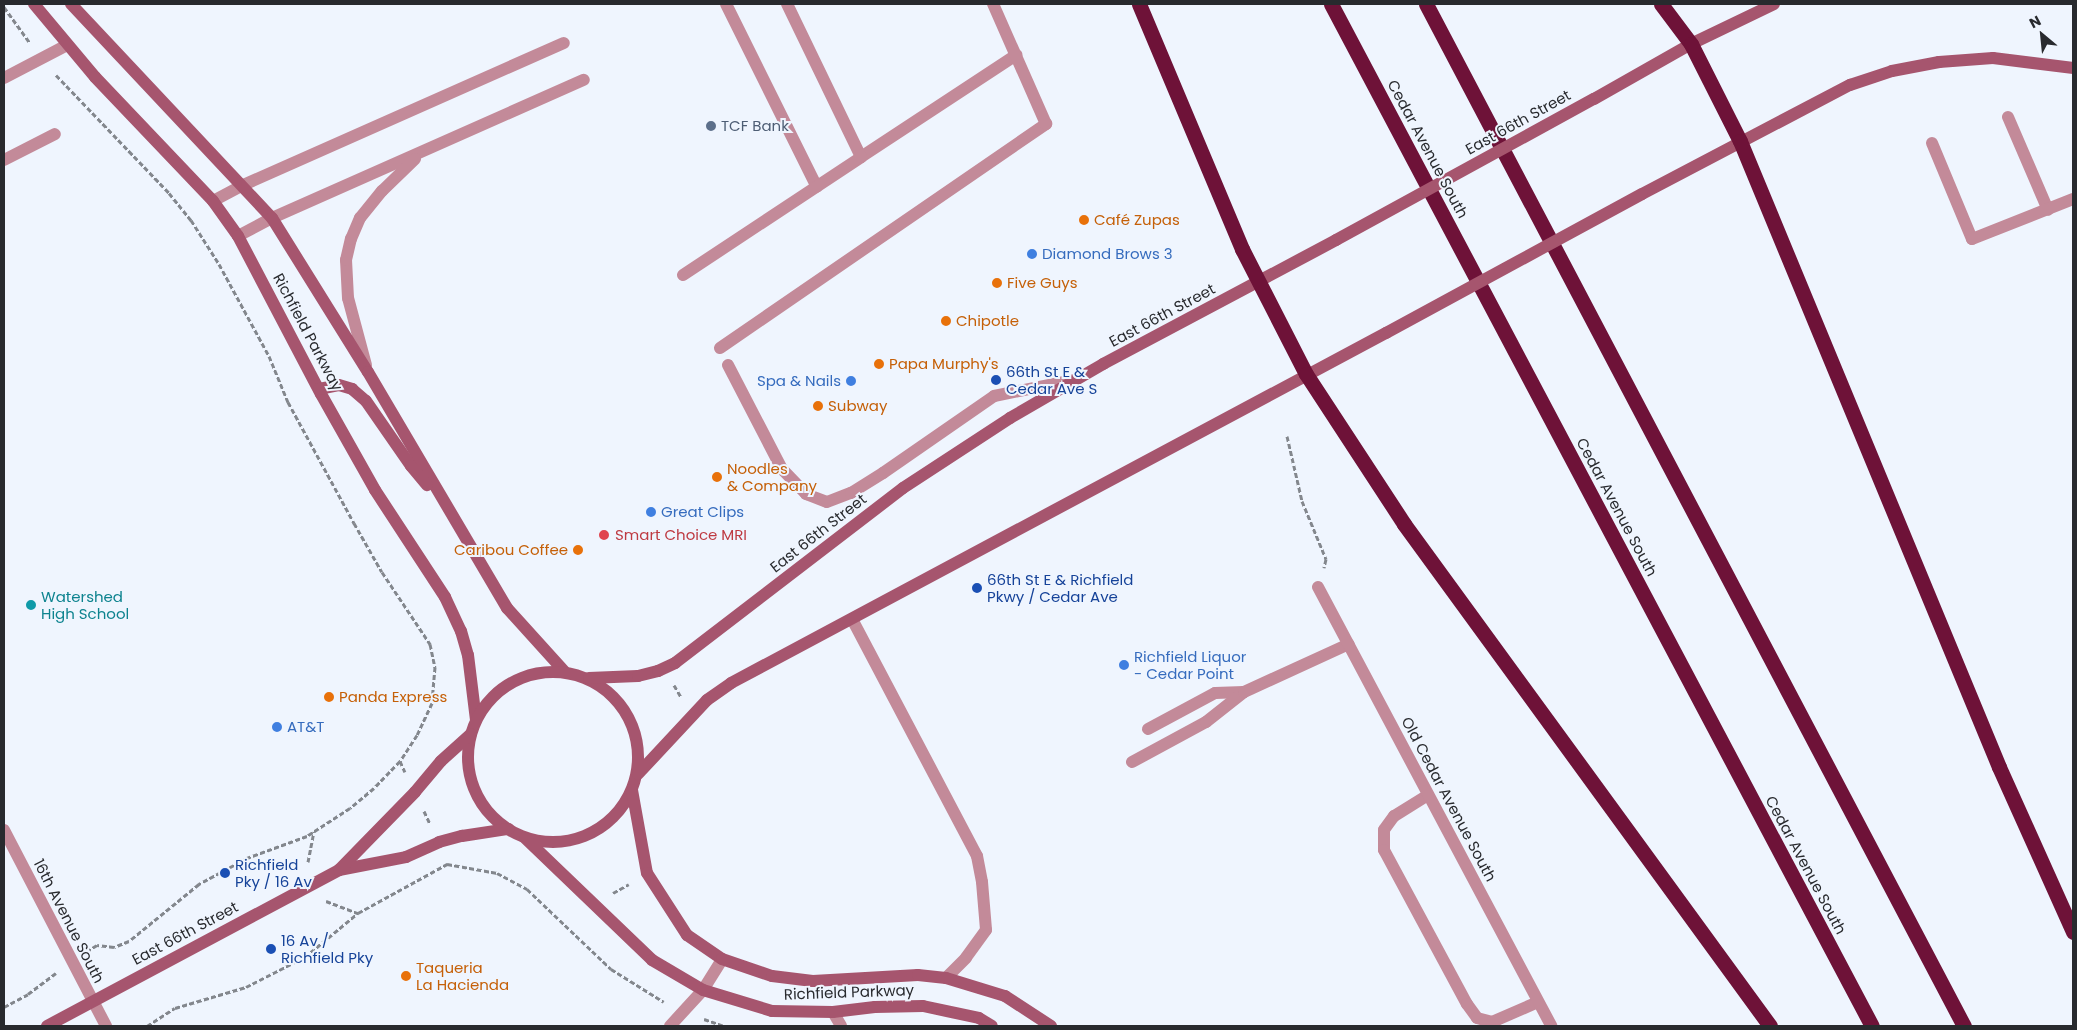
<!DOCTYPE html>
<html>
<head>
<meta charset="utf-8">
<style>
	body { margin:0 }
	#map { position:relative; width:2077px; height:1030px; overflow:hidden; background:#eff5fe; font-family:Poppins,sans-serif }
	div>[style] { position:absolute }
	.path>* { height:3px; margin-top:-1.5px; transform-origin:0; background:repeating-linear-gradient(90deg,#83878d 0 5px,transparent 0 7.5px) }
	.lane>* { height:12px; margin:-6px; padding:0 6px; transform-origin:6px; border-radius:6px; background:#c38a99 }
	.street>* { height:12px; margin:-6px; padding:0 6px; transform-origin:6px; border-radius:6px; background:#c38a99 }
	.secondary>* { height:12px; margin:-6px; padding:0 6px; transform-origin:6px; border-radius:6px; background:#a6556e }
	.secondary>.ring { margin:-6px; padding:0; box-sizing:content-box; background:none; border:12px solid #a6556e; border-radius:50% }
	.highway>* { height:15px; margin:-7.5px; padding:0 7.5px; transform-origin:7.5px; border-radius:7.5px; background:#6e1238 }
	.secondary-bridge>* { height:12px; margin:-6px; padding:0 6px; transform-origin:6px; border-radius:6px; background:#a6556e }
	.dots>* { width:14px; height:14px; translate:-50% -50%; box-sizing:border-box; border:2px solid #eff5fe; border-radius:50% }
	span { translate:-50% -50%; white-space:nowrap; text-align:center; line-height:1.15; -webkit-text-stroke:4px #eff5fe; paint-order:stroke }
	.street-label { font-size:15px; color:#282a2e }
	.service-label { font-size:15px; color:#4e5e75 }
	.left { translate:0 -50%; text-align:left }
	.food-label { font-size:15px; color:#c56008 }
	.right { translate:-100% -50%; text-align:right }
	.shop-label { font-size:15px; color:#366cbe }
	.transit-label { font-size:15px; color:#164399 }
	.health-label { font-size:15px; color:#be3a42 }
	.culture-label { font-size:15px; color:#0d838f }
	.frame { position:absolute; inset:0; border:5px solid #282a2e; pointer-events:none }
	.north { position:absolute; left:2017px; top:10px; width:50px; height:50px; -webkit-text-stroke:4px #eff5fe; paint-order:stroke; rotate:332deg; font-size:14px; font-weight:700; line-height:20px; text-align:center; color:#282a2e }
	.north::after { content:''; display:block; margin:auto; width:18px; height:22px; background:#282a2e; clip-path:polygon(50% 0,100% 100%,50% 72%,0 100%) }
</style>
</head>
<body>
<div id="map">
	<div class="path">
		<i style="left:4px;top:7px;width:44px;rotate:54.2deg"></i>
		<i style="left:56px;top:75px;width:163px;rotate:46.2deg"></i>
		<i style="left:169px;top:193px;width:35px;rotate:51deg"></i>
		<i style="left:191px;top:220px;width:52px;rotate:57.5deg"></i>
		<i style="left:219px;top:264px;width:105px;rotate:61.5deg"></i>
		<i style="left:269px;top:356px;width:50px;rotate:67.6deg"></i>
		<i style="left:288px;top:402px;width:138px;rotate:61.4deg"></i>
		<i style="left:354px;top:523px;width:56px;rotate:60.3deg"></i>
		<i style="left:382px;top:572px;width:87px;rotate:56.3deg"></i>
		<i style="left:430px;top:644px;width:24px;rotate:78deg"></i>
		<i style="left:435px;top:667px;width:36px;rotate:95deg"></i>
		<i style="left:432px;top:703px;width:35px;rotate:115deg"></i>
		<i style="left:417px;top:735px;width:31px;rotate:123deg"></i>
		<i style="left:400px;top:761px;width:37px;rotate:134deg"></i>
		<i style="left:374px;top:788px;width:31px;rotate:140deg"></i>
		<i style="left:350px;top:808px;width:51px;rotate:146.9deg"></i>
		<i style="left:307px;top:836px;width:64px;rotate:159.9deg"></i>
		<i style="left:247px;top:858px;width:55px;rotate:151.6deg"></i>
		<i style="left:199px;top:884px;width:90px;rotate:140.8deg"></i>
		<i style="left:129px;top:941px;width:16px;rotate:158deg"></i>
		<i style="left:114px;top:947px;width:17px;rotate:-173deg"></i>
		<i style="left:97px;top:945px;width:9px;rotate:148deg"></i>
		<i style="left:1287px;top:436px;width:67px;rotate:77deg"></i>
		<i style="left:1302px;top:501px;width:63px;rotate:67.5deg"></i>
		<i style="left:1326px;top:559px;width:9px;rotate:103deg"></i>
		<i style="left:674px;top:685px;width:14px;rotate:60deg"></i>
		<i style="left:400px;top:761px;width:12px;rotate:66deg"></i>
		<i style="left:424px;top:811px;width:14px;rotate:65deg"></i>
		<i style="left:308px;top:862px;width:31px;rotate:-79deg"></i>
		<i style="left:613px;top:893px;width:18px;rotate:-29deg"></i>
		<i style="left:326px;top:901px;width:34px;rotate:21deg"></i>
		<i style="left:4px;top:1007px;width:27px;rotate:-28deg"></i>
		<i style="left:28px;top:994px;width:35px;rotate:-37deg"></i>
		<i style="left:704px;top:1019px;width:21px;rotate:19deg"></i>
		<i style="left:147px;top:1026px;width:33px;rotate:-33deg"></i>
		<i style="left:175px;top:1008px;width:74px;rotate:-16.5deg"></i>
		<i style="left:246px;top:987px;width:66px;rotate:-27deg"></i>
		<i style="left:305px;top:957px;width:69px;rotate:-39.7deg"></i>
		<i style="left:358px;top:913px;width:102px;rotate:-28.8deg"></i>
		<i style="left:447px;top:864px;width:51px;rotate:10.2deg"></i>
		<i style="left:497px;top:873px;width:34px;rotate:28deg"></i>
		<i style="left:527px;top:889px;width:116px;rotate:43.6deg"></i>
		<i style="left:611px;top:969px;width:62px;rotate:31.9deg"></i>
	</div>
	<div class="lane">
		<i style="left:726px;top:4px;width:204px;rotate:63.6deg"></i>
		<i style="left:2008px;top:117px;width:101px;rotate:66.7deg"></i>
		<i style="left:1932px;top:143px;width:104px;rotate:67.4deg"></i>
		<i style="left:1972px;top:239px;width:109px;rotate:-21.6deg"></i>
		<i style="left:861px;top:157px;width:186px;rotate:-33.3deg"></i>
		<i style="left:4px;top:160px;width:57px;rotate:-27deg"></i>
		<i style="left:213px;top:201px;width:32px;rotate:-28deg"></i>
		<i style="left:241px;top:186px;width:353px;rotate:-23.9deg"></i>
		<i style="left:238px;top:236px;width:38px;rotate:-28deg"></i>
		<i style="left:272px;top:218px;width:341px;rotate:-23.9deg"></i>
		<i style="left:683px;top:275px;width:214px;rotate:-33.5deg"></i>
		<i style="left:861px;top:157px;width:170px;rotate:-115.8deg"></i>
		<i style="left:720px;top:348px;width:396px;rotate:-34.5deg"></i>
		<i style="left:1046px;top:124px;width:131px;rotate:-113.8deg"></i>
		<i style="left:366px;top:365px;width:69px;rotate:-105deg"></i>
		<i style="left:348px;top:298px;width:38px;rotate:-93deg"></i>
		<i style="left:346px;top:260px;width:22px;rotate:-77deg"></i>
		<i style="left:351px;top:239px;width:23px;rotate:-67deg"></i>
		<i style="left:360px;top:218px;width:35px;rotate:-51deg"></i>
		<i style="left:382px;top:191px;width:46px;rotate:-44.1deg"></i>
		<i style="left:728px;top:365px;width:117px;rotate:62.6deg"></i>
		<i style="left:782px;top:469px;width:35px;rotate:46deg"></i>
		<i style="left:806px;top:494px;width:22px;rotate:21deg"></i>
		<i style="left:827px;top:502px;width:26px;rotate:-21deg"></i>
		<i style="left:851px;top:493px;width:38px;rotate:-32deg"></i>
		<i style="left:883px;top:473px;width:135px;rotate:-34.7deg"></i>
		<i style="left:994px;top:396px;width:82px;rotate:-11.3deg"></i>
		<i style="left:1148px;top:729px;width:76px;rotate:-28.2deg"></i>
		<i style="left:1215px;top:693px;width:29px;rotate:-2deg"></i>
		<i style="left:1132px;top:762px;width:84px;rotate:-28.4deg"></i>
		<i style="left:1206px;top:722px;width:48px;rotate:-38.3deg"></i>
		<i style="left:1244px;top:692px;width:115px;rotate:-24.6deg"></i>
		<i style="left:1428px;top:795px;width:40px;rotate:148deg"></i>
		<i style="left:1394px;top:816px;width:17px;rotate:126deg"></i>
		<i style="left:1384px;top:830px;width:20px;rotate:90deg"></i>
		<i style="left:1384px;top:850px;width:175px;rotate:61.7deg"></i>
		<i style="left:1467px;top:1004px;width:17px;rotate:54deg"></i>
		<i style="left:1477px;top:1018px;width:16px;rotate:15deg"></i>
		<i style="left:1492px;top:1022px;width:50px;rotate:-23.5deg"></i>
		<i style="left:833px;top:1012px;width:16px;rotate:60deg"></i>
		<i style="left:670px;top:1026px;width:49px;rotate:-47.5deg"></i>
		<i style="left:703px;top:990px;width:36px;rotate:-58deg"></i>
	</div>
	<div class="street">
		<i style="left:4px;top:78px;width:71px;rotate:-27.6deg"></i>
		<i style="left:1318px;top:587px;width:497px;rotate:62deg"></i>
		<i style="left:852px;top:619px;width:268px;rotate:62.2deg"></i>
		<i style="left:977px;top:856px;width:26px;rotate:79deg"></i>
		<i style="left:982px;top:882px;width:48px;rotate:85.2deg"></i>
		<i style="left:986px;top:930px;width:34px;rotate:126deg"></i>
		<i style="left:966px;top:958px;width:28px;rotate:135deg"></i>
		<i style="left:4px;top:830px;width:221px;rotate:62.5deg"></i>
	</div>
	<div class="secondary">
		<i style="left:34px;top:4px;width:95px;rotate:50.1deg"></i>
		<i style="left:95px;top:77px;width:171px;rotate:46.4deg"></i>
		<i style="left:213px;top:201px;width:43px;rotate:54.5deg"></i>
		<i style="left:238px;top:236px;width:178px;rotate:62.3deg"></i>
		<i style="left:321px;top:394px;width:110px;rotate:60.6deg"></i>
		<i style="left:375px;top:490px;width:128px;rotate:56.8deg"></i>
		<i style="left:445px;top:597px;width:38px;rotate:65deg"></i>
		<i style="left:461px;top:631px;width:25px;rotate:74deg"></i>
		<i style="left:468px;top:655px;width:65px;rotate:83deg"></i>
		<i style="left:71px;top:4px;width:294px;rotate:46.8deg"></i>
		<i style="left:272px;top:218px;width:181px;rotate:58.1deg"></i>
		<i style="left:368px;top:372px;width:274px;rotate:59.5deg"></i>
		<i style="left:507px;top:608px;width:85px;rotate:47.9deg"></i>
		<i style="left:1594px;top:99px;width:112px;rotate:-29.6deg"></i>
		<i style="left:1691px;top:44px;width:92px;rotate:-25.7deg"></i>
		<i style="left:1642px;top:194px;width:235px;rotate:-27.7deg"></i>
		<i style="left:1850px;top:85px;width:44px;rotate:-18.4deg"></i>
		<i style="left:1892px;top:71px;width:48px;rotate:-10.8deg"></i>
		<i style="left:1939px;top:62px;width:54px;rotate:-4.2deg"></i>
		<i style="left:1993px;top:58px;width:81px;rotate:7.1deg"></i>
		<i style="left:319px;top:389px;width:20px;rotate:-11deg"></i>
		<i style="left:339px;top:385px;width:14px;rotate:17deg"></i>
		<i style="left:352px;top:389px;width:18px;rotate:41deg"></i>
		<i style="left:366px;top:401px;width:79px;rotate:55.3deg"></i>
		<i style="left:411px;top:466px;width:25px;rotate:50deg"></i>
		<i class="ring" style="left:468px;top:672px;width:158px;height:158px"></i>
		<i style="left:589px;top:678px;width:49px;rotate:-2.3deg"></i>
		<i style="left:638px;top:676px;width:21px;rotate:-14deg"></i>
		<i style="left:658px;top:671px;width:19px;rotate:-25deg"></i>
		<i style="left:675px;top:663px;width:287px;rotate:-37.5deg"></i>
		<i style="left:903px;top:488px;width:128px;rotate:-33.2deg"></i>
		<i style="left:1010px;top:418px;width:108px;rotate:-30.1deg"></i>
		<i style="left:1103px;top:364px;width:264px;rotate:-28deg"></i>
		<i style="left:638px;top:774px;width:101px;rotate:-47deg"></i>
		<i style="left:707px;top:700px;width:29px;rotate:-35deg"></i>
		<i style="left:731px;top:683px;width:743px;rotate:-28.12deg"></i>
		<i style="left:632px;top:790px;width:84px;rotate:79.8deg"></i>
		<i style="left:647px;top:873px;width:74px;rotate:57.2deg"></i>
		<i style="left:687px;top:935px;width:42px;rotate:34.4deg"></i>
		<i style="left:722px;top:959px;width:53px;rotate:18.8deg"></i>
		<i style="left:772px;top:976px;width:41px;rotate:7deg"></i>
		<i style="left:813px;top:981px;width:105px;rotate:-3.3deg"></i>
		<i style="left:918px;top:975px;width:28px;rotate:6deg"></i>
		<i style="left:946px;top:978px;width:62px;rotate:17deg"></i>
		<i style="left:1005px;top:996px;width:55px;rotate:33.1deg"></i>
		<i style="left:525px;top:838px;width:176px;rotate:43.8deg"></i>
		<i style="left:652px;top:960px;width:59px;rotate:30.5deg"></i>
		<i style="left:703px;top:990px;width:72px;rotate:16.9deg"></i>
		<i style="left:772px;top:1011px;width:61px;rotate:0.9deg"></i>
		<i style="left:833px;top:1012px;width:42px;rotate:-6.8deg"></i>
		<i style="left:875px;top:1007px;width:48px;rotate:-1.2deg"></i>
		<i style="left:923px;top:1006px;width:57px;rotate:12.1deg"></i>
		<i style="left:979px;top:1018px;width:15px;rotate:32deg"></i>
		<i style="left:339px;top:870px;width:68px;rotate:-11deg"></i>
		<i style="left:406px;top:857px;width:36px;rotate:-24deg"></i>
		<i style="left:439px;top:842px;width:24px;rotate:-15deg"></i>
		<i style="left:462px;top:836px;width:47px;rotate:-8.7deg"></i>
		<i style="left:47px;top:1026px;width:331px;rotate:-28.1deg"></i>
		<i style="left:339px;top:870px;width:109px;rotate:-45.7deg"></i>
		<i style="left:415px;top:792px;width:40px;rotate:-50deg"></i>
		<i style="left:441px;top:761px;width:40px;rotate:-42deg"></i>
	</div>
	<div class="highway">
		<i style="left:1139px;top:4px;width:266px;rotate:67.2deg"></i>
		<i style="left:1242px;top:249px;width:140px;rotate:62.9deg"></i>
		<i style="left:1306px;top:374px;width:179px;rotate:56.8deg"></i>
		<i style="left:1404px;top:524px;width:621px;rotate:53.9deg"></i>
		<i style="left:1331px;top:4px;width:1156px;rotate:62.11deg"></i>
		<i style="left:1426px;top:4px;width:1155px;rotate:62.24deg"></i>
		<i style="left:1661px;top:4px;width:50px;rotate:53.1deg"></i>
		<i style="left:1691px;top:44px;width:109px;rotate:63.2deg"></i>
		<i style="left:1740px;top:141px;width:677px;rotate:67.52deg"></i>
		<i style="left:1999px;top:767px;width:181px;rotate:65.8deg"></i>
	</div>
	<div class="secondary-bridge">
		<i style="left:1336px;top:240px;width:294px;rotate:-28.7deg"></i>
		<i style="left:1386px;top:333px;width:291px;rotate:-28.5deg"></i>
	</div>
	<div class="dots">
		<i style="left:711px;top:126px;background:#5c6f8a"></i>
		<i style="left:1084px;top:220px;background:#e8710a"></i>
		<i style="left:1032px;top:254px;background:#3f7fe0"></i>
		<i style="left:997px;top:283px;background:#e8710a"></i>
		<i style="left:946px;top:321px;background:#e8710a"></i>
		<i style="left:879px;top:364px;background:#e8710a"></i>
		<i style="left:996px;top:380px;background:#1a4fb4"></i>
		<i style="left:851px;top:381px;background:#3f7fe0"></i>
		<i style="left:818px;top:406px;background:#e8710a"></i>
		<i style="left:717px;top:477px;background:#e8710a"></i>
		<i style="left:651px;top:512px;background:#3f7fe0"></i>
		<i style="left:604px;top:535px;background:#e0444e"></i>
		<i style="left:578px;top:550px;background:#e8710a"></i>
		<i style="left:977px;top:588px;background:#1a4fb4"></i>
		<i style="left:31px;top:605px;background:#0f9aa8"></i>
		<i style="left:1124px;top:665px;background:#3f7fe0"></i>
		<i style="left:329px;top:697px;background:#e8710a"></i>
		<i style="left:277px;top:727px;background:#3f7fe0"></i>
		<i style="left:225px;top:873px;background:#1a4fb4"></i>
		<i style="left:271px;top:949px;background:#1a4fb4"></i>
		<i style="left:406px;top:976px;background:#e8710a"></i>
	</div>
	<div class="street-label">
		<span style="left:1518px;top:122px;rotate:-29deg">East 66th Street</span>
		<span style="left:1428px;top:149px;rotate:62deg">Cedar Avenue South</span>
		<span style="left:1162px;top:315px;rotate:-28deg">East 66th Street</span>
		<span style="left:308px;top:332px;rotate:62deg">Richfield Parkway</span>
		<span style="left:1617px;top:507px;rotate:62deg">Cedar Avenue South</span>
		<span style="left:818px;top:533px;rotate:-38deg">East 66th Street</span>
		<span style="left:1449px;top:799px;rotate:62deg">Old Cedar Avenue South</span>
		<span style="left:1806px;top:865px;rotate:62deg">Cedar Avenue South</span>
		<span style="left:69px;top:921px;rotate:63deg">16th Avenue South</span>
		<span style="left:185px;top:933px;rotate:-28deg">East 66th Street</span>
		<span style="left:849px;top:992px;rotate:-2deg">Richfield Parkway</span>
	</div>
	<div class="service-label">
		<span class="left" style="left:721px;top:126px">TCF Bank</span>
	</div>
	<div class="food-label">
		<span class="left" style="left:1094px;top:220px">Café Zupas</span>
		<span class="left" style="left:1007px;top:283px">Five Guys</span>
		<span class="left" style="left:956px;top:321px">Chipotle</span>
		<span class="left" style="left:889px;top:364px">Papa Murphy's</span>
		<span class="left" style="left:828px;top:406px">Subway</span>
		<span class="left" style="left:727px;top:477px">Noodles<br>&amp; Company</span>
		<span class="right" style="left:568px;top:550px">Caribou Coffee</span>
		<span class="left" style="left:339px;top:697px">Panda Express</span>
		<span class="left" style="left:416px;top:976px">Taqueria<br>La Hacienda</span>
	</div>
	<div class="shop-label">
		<span class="left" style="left:1042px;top:254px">Diamond Brows 3</span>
		<span class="right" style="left:841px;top:381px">Spa &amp; Nails</span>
		<span class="left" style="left:661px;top:512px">Great Clips</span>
		<span class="left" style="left:1134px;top:665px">Richfield Liquor<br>- Cedar Point</span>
		<span class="left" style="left:287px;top:727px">AT&amp;T</span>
	</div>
	<div class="transit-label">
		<span class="left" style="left:1006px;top:380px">66th St E &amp;<br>Cedar Ave S</span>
		<span class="left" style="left:987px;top:588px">66th St E &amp; Richfield<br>Pkwy / Cedar Ave</span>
		<span class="left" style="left:235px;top:873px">Richfield<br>Pky / 16 Av</span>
		<span class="left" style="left:281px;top:949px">16 Av /<br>Richfield Pky</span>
	</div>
	<div class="health-label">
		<span class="left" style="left:615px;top:535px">Smart Choice MRI</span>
	</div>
	<div class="culture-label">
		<span class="left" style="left:41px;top:605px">Watershed<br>High School</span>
	</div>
	<div class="frame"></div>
	<div class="north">N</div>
</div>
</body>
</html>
